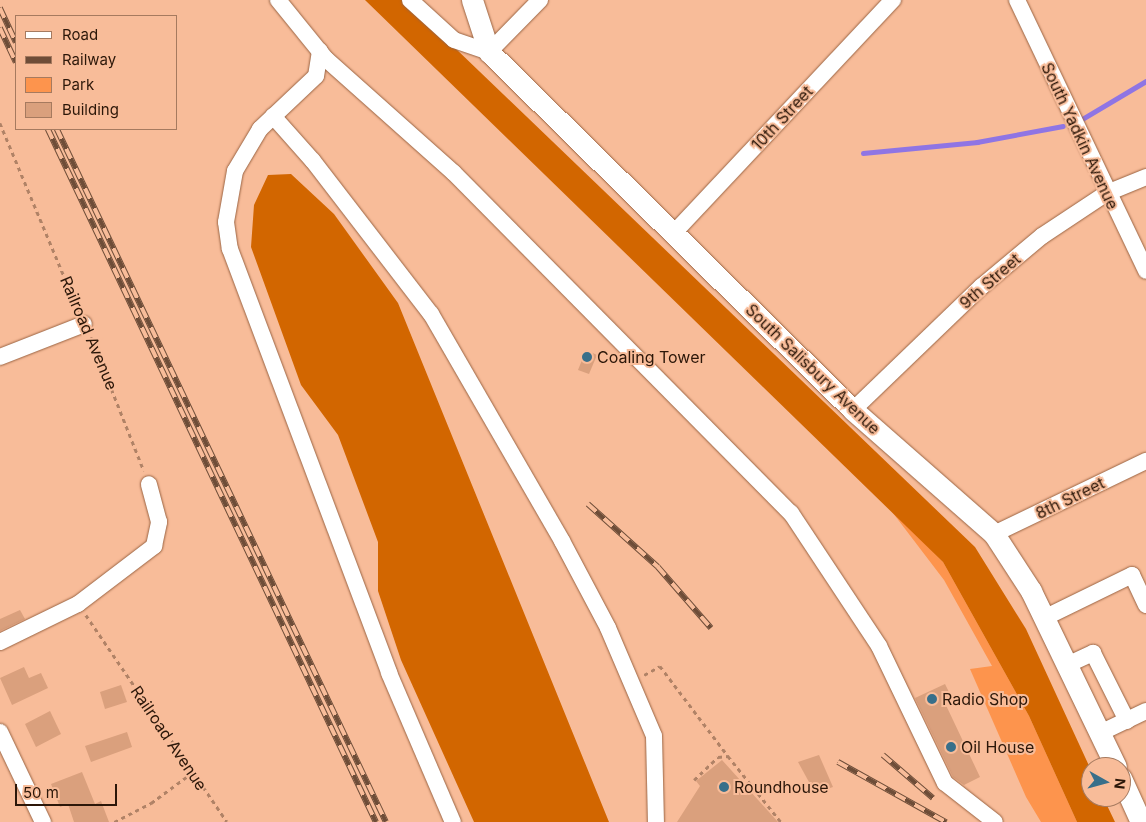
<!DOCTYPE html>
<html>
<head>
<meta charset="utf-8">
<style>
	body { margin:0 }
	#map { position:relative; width:1146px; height:822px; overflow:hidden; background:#f8bc99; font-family:Inter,sans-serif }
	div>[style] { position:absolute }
	.green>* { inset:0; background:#fd944d }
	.forest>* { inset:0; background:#d26600 }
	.stream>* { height:4.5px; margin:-2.25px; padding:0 2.25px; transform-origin:2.25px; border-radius:2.25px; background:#8f75e4 }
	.building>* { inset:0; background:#daa07d }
	.path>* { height:2.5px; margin-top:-1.25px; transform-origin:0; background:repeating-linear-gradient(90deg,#b08266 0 4px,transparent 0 8px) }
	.roads { filter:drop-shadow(0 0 1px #9a6443) drop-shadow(0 0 1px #9a6443) }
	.minor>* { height:16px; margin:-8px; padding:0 8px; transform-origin:8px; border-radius:8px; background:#fff }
	.major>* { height:21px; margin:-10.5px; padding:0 10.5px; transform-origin:10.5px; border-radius:10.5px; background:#fff }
	.rail>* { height:5.5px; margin-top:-2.75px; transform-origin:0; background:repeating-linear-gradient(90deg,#f8bc99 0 11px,#6e4d38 0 22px); box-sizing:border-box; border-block:1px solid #6e4d38 }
	.dots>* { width:14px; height:14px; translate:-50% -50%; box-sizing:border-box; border:2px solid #f8bc99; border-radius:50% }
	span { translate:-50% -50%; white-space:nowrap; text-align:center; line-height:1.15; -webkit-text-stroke:4px #f8bc99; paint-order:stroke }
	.street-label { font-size:16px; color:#2c1709 }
	.poi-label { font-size:16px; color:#2c1709 }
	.left { translate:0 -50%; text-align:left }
	.legend { position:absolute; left:15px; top:15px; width:162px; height:115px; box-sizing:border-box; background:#f8bc99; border:1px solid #a67a5f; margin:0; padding:6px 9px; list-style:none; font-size:15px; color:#2c1709 }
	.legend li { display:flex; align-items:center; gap:10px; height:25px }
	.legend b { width:25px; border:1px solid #a67a5f }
	.north { position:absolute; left:1081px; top:757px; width:50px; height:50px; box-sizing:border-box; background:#f8bc99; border:1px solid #a67a5f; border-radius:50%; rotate:97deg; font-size:14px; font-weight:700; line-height:20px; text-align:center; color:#2c1709 }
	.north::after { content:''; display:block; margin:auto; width:18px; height:22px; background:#386f8a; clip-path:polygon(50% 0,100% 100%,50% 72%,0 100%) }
	.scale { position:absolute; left:15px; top:784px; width:102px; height:22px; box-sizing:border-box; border:2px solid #2c1709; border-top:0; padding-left:6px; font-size:15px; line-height:18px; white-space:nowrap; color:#2c1709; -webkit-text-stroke:4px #f8bc99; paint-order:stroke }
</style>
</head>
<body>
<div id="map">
	<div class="green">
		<i style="clip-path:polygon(883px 500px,943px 562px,1029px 716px,1077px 822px,1041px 822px,1026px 797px,970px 669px,992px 666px,944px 580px)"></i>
	</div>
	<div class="forest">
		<i style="clip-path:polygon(365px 0,405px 0,975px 547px,1026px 629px,1091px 770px,1091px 797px,1103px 797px,1115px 822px,1077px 822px,1029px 716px,943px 562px)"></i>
		<i style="clip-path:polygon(291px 174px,334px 214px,398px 303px,609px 822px,474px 822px,401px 660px,378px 591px,378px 542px,338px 435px,301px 385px,251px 247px,254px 205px,268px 175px)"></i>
	</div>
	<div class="stream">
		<i style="left:1079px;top:121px;width:78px;rotate:-30.8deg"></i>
		<i style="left:863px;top:153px;width:115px;rotate:-5.5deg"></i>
		<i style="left:977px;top:142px;width:87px;rotate:-10.5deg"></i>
	</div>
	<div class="building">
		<i style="clip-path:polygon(586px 350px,597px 355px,589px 374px,578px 370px)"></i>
		<i style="clip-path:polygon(20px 610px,25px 619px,0 631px,0 619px)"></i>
		<i style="clip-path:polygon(24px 667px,29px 678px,41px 673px,48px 688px,12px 705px,0 678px)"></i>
		<i style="clip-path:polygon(945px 684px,952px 698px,944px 701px,980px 777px,964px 785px,953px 777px,915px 698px)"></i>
		<i style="clip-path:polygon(121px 685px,127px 702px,105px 709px,100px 692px)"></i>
		<i style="clip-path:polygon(50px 711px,61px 734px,36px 747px,25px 724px)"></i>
		<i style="clip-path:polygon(127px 732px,132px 747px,91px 762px,85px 746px)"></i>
		<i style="clip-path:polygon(819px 755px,833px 787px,815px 793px,798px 762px)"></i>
		<i style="clip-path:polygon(722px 760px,778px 822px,677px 822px,700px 786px,696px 781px)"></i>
		<i style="clip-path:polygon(82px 772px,95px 804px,101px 801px,109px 822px,74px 822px,68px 804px,60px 807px,51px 784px)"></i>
	</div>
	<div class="path">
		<i style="left:0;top:123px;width:205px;rotate:67.3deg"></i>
		<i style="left:91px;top:337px;width:144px;rotate:68.4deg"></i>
		<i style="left:86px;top:615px;width:250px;rotate:55.7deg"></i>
		<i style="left:644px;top:675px;width:18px;rotate:-29deg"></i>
		<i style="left:660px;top:666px;width:113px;rotate:52.9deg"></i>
		<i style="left:694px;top:780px;width:33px;rotate:-44deg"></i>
		<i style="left:718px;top:757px;width:10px;rotate:-6deg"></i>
		<i style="left:728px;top:756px;width:85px;rotate:51.2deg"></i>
		<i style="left:114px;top:822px;width:42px;rotate:-27.2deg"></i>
		<i style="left:151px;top:803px;width:52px;rotate:-36.4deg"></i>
	</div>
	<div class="roads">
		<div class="minor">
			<i style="left:278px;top:0;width:76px;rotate:50.9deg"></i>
			<i style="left:326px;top:59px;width:171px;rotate:41.7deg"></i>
			<i style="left:454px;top:173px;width:479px;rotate:45.3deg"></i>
			<i style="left:791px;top:513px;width:159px;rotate:56.5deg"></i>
			<i style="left:879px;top:646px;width:152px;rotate:64.3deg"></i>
			<i style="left:945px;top:783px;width:63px;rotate:38deg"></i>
			<i style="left:410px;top:0;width:59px;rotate:42.3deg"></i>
			<i style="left:454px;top:40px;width:37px;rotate:19deg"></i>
			<i style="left:489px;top:52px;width:73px;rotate:-45.6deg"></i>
			<i style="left:1017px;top:0;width:300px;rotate:64.5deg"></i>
			<i style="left:320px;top:51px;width:25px;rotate:99deg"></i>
			<i style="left:316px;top:76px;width:77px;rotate:136.6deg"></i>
			<i style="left:260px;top:129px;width:49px;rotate:120.8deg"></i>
			<i style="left:235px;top:171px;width:52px;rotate:100deg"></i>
			<i style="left:226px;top:222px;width:27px;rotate:82deg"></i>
			<i style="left:230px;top:249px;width:453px;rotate:69.4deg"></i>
			<i style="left:389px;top:673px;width:162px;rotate:66.8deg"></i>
			<i style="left:273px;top:116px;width:60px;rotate:48.4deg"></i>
			<i style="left:313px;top:161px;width:193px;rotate:52.4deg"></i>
			<i style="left:431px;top:314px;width:262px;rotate:60deg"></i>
			<i style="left:562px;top:541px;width:98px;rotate:62.1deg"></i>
			<i style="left:608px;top:628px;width:117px;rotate:66.9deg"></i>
			<i style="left:654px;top:736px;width:86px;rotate:88.7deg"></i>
			<i style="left:672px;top:235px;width:323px;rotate:-46.8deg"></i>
			<i style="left:0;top:357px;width:90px;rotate:-21.4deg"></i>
			<i style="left:853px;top:410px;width:178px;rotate:-43.9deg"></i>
			<i style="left:981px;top:287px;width:80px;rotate:-39.9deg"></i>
			<i style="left:1042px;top:236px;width:78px;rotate:-33.5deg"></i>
			<i style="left:1107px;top:193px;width:42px;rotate:-22.3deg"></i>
			<i style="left:994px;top:534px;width:169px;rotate:-25.7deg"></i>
			<i style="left:1044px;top:618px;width:98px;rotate:-26deg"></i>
			<i style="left:1132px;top:575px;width:33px;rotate:65deg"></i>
			<i style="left:0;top:642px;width:87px;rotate:-26deg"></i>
			<i style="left:78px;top:604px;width:96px;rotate:-37.3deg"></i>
			<i style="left:154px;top:546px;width:25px;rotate:-78deg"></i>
			<i style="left:159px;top:522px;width:39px;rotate:-105deg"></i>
			<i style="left:1067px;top:665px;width:29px;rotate:-25deg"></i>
			<i style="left:1093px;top:653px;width:76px;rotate:63.4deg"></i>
			<i style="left:0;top:732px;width:100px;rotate:64.5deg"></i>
			<i style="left:1100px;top:733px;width:51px;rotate:-25.6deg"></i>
		</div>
		<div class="major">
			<i style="left:472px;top:0;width:55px;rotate:71.9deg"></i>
			<i style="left:489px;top:52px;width:511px;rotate:44.52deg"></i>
			<i style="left:853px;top:410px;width:188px;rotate:41.3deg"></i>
			<i style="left:994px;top:534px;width:68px;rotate:57deg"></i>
			<i style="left:1031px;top:591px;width:195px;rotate:64.2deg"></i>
			<i style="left:1121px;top:778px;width:48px;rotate:65.6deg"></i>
		</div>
	</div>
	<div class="rail">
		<i style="left:0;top:8px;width:38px;rotate:65deg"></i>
		<i style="left:0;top:28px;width:38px;rotate:65deg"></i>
		<i style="left:48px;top:129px;width:767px;rotate:64.67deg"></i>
		<i style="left:57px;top:129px;width:767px;rotate:64.6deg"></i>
		<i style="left:588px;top:504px;width:94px;rotate:42deg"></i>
		<i style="left:658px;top:567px;width:81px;rotate:49deg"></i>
		<i style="left:883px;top:755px;width:66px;rotate:40.7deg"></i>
		<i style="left:838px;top:762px;width:124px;rotate:29.1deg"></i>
	</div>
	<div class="dots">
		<i style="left:587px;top:357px;background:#386f8a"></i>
		<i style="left:932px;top:699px;background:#386f8a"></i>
		<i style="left:951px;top:747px;background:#386f8a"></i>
		<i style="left:724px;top:787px;background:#386f8a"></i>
	</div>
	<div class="street-label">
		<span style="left:782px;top:118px;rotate:-47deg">10th Street</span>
		<span style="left:1080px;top:136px;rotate:65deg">South Yadkin Avenue</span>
		<span style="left:990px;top:281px;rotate:-41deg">9th Street</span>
		<span style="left:89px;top:333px;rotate:67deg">Railroad Avenue</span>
		<span style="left:813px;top:369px;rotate:44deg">South Salisbury Avenue</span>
		<span style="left:1070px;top:498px;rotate:-26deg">8th Street</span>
		<span style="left:169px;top:738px;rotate:56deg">Railroad Avenue</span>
	</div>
	<div class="poi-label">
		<span class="left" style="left:597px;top:357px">Coaling Tower</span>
		<span class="left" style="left:942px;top:699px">Radio Shop</span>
		<span class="left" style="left:961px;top:747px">Oil House</span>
		<span class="left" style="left:734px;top:787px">Roundhouse</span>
	</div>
	<ul class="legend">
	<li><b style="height:6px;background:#fff"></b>Road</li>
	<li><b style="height:6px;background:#6e4d38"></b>Railway</li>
	<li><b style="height:14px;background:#fd944d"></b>Park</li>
	<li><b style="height:14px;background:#daa07d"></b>Building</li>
	</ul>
	<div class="north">N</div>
	<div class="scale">50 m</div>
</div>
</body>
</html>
